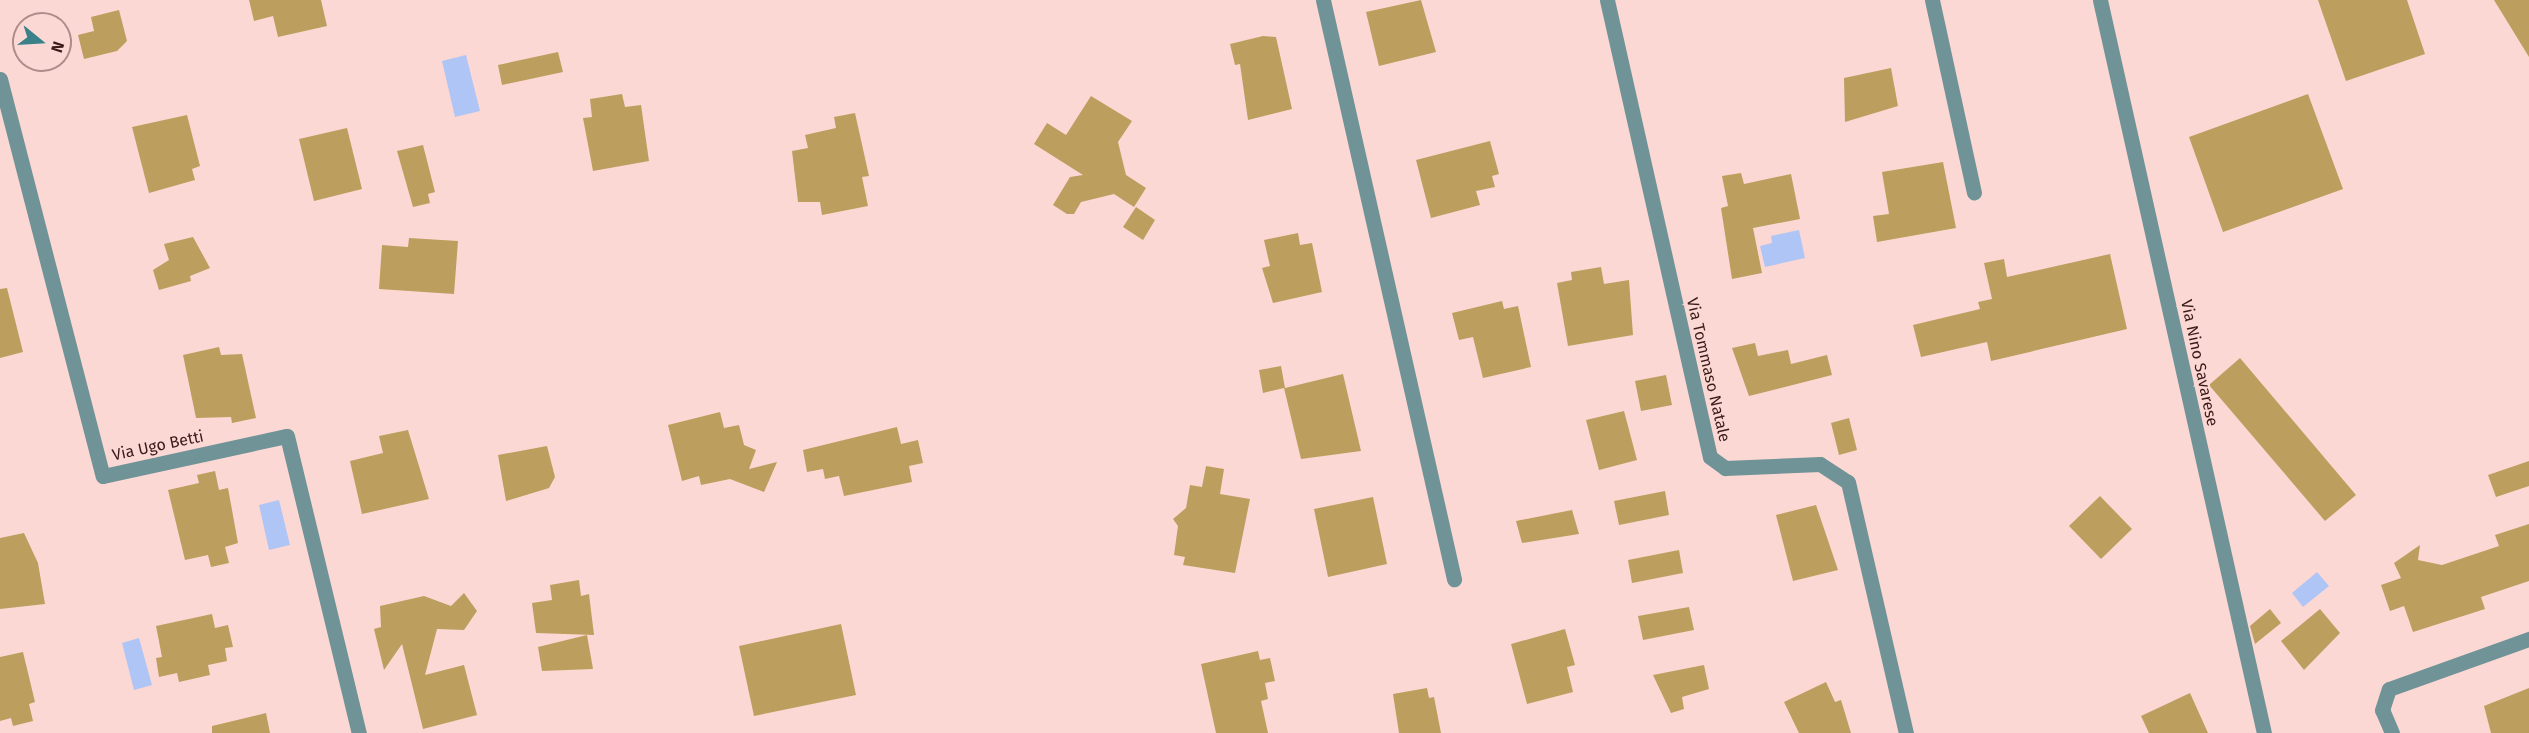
<!DOCTYPE html>
<html>
<head>
<meta charset="utf-8">
<style>
	body { margin:0 }
	#map { position:relative; width:2529px; height:733px; overflow:hidden; background:#fcd8d4; font-family:"Fira Sans",sans-serif }
	div>[style] { position:absolute }
	.water>* { inset:0; background:#afc5f5 }
	.building>* { inset:0; background:#bc9e5e }
	.minor>* { height:15px; margin:-7.5px; padding:0 7.5px; transform-origin:7.5px; border-radius:7.5px; background:#6f9397 }
	span { translate:-50% -50%; white-space:nowrap; text-align:center; line-height:1.15; -webkit-text-stroke:4.5px #fcd8d4; paint-order:stroke }
	.street-label { font-size:16px; color:#3b1b18 }
	.north { position:absolute; left:12px; top:12px; width:60px; height:60px; box-sizing:border-box; background:#fcd8d4; border:2px solid #af8c89; border-radius:50%; rotate:108deg; font-size:16px; font-weight:700; line-height:24px; text-align:center; color:#3b1b18 }
	.north::after { content:''; display:block; margin:auto; width:21px; height:27px; background:#3a8189; clip-path:polygon(50% 0,100% 100%,50% 72%,0 100%) }
</style>
</head>
<body>
<div id="map">
	<div class="water">
		<i style="clip-path:polygon(466px 55px,480px 111px,455px 117px,442px 61px)"></i>
		<i style="clip-path:polygon(1799px 230px,1805px 258px,1765px 267px,1760px 246px,1772px 243px,1771px 236px)"></i>
		<i style="clip-path:polygon(279px 500px,290px 545px,269px 550px,259px 505px)"></i>
		<i style="clip-path:polygon(2317px 572px,2329px 586px,2303px 607px,2292px 593px)"></i>
		<i style="clip-path:polygon(139px 638px,152px 685px,134px 690px,122px 643px)"></i>
	</div>
	<div class="building">
		<i style="clip-path:polygon(249px 0,321px 0,327px 26px,278px 37px,273px 16px,254px 21px)"></i>
		<i style="clip-path:polygon(1421px 0,1436px 52px,1379px 66px,1366px 12px)"></i>
		<i style="clip-path:polygon(2318px 0,2407px 0,2425px 54px,2346px 81px)"></i>
		<i style="clip-path:polygon(2494px 0,2529px 0,2529px 57px)"></i>
		<i style="clip-path:polygon(119px 10px,127px 41px,117px 51px,84px 59px,78px 35px,94px 31px,91px 17px)"></i>
		<i style="clip-path:polygon(1263px 36px,1276px 37px,1292px 109px,1248px 120px,1240px 64px,1235px 65px,1230px 44px)"></i>
		<i style="clip-path:polygon(558px 52px,563px 72px,502px 85px,498px 65px)"></i>
		<i style="clip-path:polygon(1891px 68px,1898px 106px,1845px 122px,1844px 78px)"></i>
		<i style="clip-path:polygon(622px 94px,625px 107px,641px 105px,649px 161px,593px 171px,583px 118px,592px 117px,590px 99px)"></i>
		<i style="clip-path:polygon(2308px 94px,2343px 189px,2223px 232px,2189px 137px)"></i>
		<i style="clip-path:polygon(1091px 96px,1132px 121px,1118px 142px,1126px 175px,1146px 188px,1134px 207px,1114px 194px,1081px 202px,1074px 214px,1067px 214px,1053px 205px,1070px 177px,1083px 175px,1034px 144px,1047px 123px,1066px 135px)"></i>
		<i style="clip-path:polygon(855px 113px,869px 176px,862px 177px,868px 206px,822px 215px,820px 202px,798px 202px,792px 151px,808px 148px,805px 135px,836px 128px,834px 117px)"></i>
		<i style="clip-path:polygon(187px 115px,200px 166px,192px 169px,195px 180px,149px 193px,132px 127px)"></i>
		<i style="clip-path:polygon(347px 128px,362px 189px,314px 201px,299px 139px)"></i>
		<i style="clip-path:polygon(1490px 141px,1499px 174px,1492px 176px,1495px 187px,1476px 191px,1480px 205px,1431px 218px,1416px 160px)"></i>
		<i style="clip-path:polygon(423px 145px,435px 192px,428px 194px,430px 203px,413px 207px,397px 151px)"></i>
		<i style="clip-path:polygon(1943px 162px,1956px 228px,1877px 242px,1873px 216px,1889px 214px,1882px 172px)"></i>
		<i style="clip-path:polygon(1741px 173px,1744px 184px,1791px 174px,1800px 219px,1753px 228px,1762px 273px,1732px 279px,1721px 208px,1728px 206px,1722px 176px)"></i>
		<i style="clip-path:polygon(1136px 207px,1155px 220px,1143px 240px,1123px 227px)"></i>
		<i style="clip-path:polygon(1298px 233px,1300px 245px,1312px 243px,1322px 292px,1273px 303px,1262px 268px,1270px 266px,1264px 240px)"></i>
		<i style="clip-path:polygon(193px 237px,210px 268px,190px 276px,191px 281px,159px 290px,153px 270px,169px 260px,164px 244px)"></i>
		<i style="clip-path:polygon(409px 238px,458px 241px,454px 294px,379px 289px,382px 245px,408px 247px)"></i>
		<i style="clip-path:polygon(2110px 254px,2127px 329px,1991px 361px,1987px 342px,1921px 357px,1913px 325px,1980px 309px,1978px 302px,1992px 299px,1984px 263px,2004px 259px,2007px 277px)"></i>
		<i style="clip-path:polygon(1601px 267px,1604px 284px,1629px 280px,1633px 335px,1568px 346px,1557px 283px,1572px 280px,1571px 272px)"></i>
		<i style="clip-path:polygon(7px 288px,23px 352px,0 358px,0 289px)"></i>
		<i style="clip-path:polygon(1502px 301px,1504px 309px,1518px 306px,1531px 367px,1483px 378px,1473px 337px,1459px 340px,1452px 313px)"></i>
		<i style="clip-path:polygon(1755px 343px,1758px 356px,1788px 350px,1791px 364px,1827px 355px,1832px 375px,1749px 396px,1732px 348px)"></i>
		<i style="clip-path:polygon(219px 347px,221px 355px,242px 354px,256px 418px,232px 423px,231px 417px,196px 418px,183px 355px)"></i>
		<i style="clip-path:polygon(2240px 358px,2356px 495px,2325px 521px,2209px 385px)"></i>
		<i style="clip-path:polygon(1281px 366px,1285px 388px,1343px 374px,1361px 451px,1301px 459px,1284px 388px,1263px 393px,1259px 370px)"></i>
		<i style="clip-path:polygon(1666px 375px,1672px 405px,1641px 411px,1635px 381px)"></i>
		<i style="clip-path:polygon(1624px 411px,1637px 460px,1599px 470px,1586px 420px)"></i>
		<i style="clip-path:polygon(720px 412px,724px 428px,739px 425px,744px 445px,756px 450px,749px 469px,777px 462px,764px 492px,730px 479px,701px 485px,699px 476px,682px 481px,668px 425px)"></i>
		<i style="clip-path:polygon(1849px 418px,1857px 450px,1839px 455px,1831px 423px)"></i>
		<i style="clip-path:polygon(897px 427px,901px 444px,918px 440px,923px 463px,909px 466px,912px 482px,844px 496px,839px 476px,825px 479px,823px 469px,807px 472px,803px 450px)"></i>
		<i style="clip-path:polygon(408px 430px,429px 499px,362px 514px,350px 461px,383px 453px,379px 436px)"></i>
		<i style="clip-path:polygon(547px 446px,555px 477px,549px 488px,506px 501px,498px 455px)"></i>
		<i style="clip-path:polygon(2529px 461px,2529px 486px,2496px 497px,2488px 475px)"></i>
		<i style="clip-path:polygon(1206px 466px,1224px 469px,1220px 494px,1250px 499px,1235px 573px,1183px 565px,1185px 557px,1174px 555px,1178px 526px,1173px 519px,1186px 508px,1190px 485px,1202px 487px)"></i>
		<i style="clip-path:polygon(215px 471px,219px 490px,228px 488px,238px 543px,225px 547px,229px 563px,211px 567px,208px 555px,185px 560px,168px 490px,199px 483px,197px 475px)"></i>
		<i style="clip-path:polygon(1665px 491px,1669px 515px,1619px 525px,1614px 501px)"></i>
		<i style="clip-path:polygon(2100px 496px,2132px 529px,2101px 559px,2069px 526px)"></i>
		<i style="clip-path:polygon(1373px 497px,1387px 564px,1328px 577px,1314px 509px)"></i>
		<i style="clip-path:polygon(1816px 505px,1838px 570px,1793px 581px,1776px 515px)"></i>
		<i style="clip-path:polygon(1572px 510px,1579px 534px,1522px 543px,1516px 521px)"></i>
		<i style="clip-path:polygon(2529px 524px,2529px 581px,2481px 597px,2485px 609px,2413px 632px,2404px 606px,2390px 611px,2381px 585px,2401px 578px,2394px 563px,2420px 545px,2418px 560px,2442px 565px,2499px 546px,2495px 535px)"></i>
		<i style="clip-path:polygon(24px 533px,38px 563px,45px 604px,0 609px,0 538px)"></i>
		<i style="clip-path:polygon(1679px 550px,1683px 573px,1632px 583px,1628px 560px)"></i>
		<i style="clip-path:polygon(579px 580px,581px 596px,589px 594px,594px 635px,536px 633px,532px 603px,552px 600px,550px 585px)"></i>
		<i style="clip-path:polygon(464px 593px,477px 611px,464px 630px,437px 629px,425px 675px,464px 665px,477px 715px,423px 729px,402px 644px,384px 670px,374px 629px,381px 627px,380px 606px,424px 596px,451px 606px)"></i>
		<i style="clip-path:polygon(1689px 607px,1694px 630px,1643px 640px,1638px 616px)"></i>
		<i style="clip-path:polygon(2270px 609px,2281px 623px,2255px 644px,2250px 626px)"></i>
		<i style="clip-path:polygon(2320px 609px,2340px 633px,2304px 670px,2281px 641px)"></i>
		<i style="clip-path:polygon(212px 614px,215px 628px,228px 625px,233px 647px,225px 648px,227px 661px,208px 665px,210px 675px,179px 682px,177px 673px,159px 677px,156px 658px,162px 657px,156px 626px)"></i>
		<i style="clip-path:polygon(841px 624px,856px 695px,754px 716px,739px 646px)"></i>
		<i style="clip-path:polygon(1565px 629px,1575px 665px,1567px 667px,1573px 692px,1527px 704px,1511px 644px)"></i>
		<i style="clip-path:polygon(587px 635px,593px 669px,542px 671px,538px 647px)"></i>
		<i style="clip-path:polygon(1258px 651px,1260px 660px,1270px 658px,1275px 681px,1265px 683px,1268px 699px,1261px 701px,1268px 733px,1216px 733px,1201px 664px)"></i>
		<i style="clip-path:polygon(23px 652px,35px 702px,29px 704px,33px 721px,13px 726px,11px 718px,0 721px,0 657px)"></i>
		<i style="clip-path:polygon(1704px 665px,1709px 689px,1682px 697px,1684px 709px,1671px 713px,1653px 675px)"></i>
		<i style="clip-path:polygon(1826px 682px,1835px 702px,1841px 700px,1851px 733px,1799px 733px,1784px 702px)"></i>
		<i style="clip-path:polygon(1427px 688px,1429px 698px,1434px 697px,1441px 733px,1399px 733px,1393px 694px)"></i>
		<i style="clip-path:polygon(2529px 688px,2529px 733px,2491px 733px,2484px 706px)"></i>
		<i style="clip-path:polygon(2190px 693px,2208px 733px,2149px 733px,2141px 716px)"></i>
		<i style="clip-path:polygon(266px 713px,270px 733px,212px 733px,212px 726px)"></i>
	</div>
	<div class="minor">
		<i style="left:1323px;top:0;width:594px;rotate:77.25deg"></i>
		<i style="left:1607px;top:0;width:468px;rotate:77.3deg"></i>
		<i style="left:1710px;top:457px;width:19px;rotate:36deg"></i>
		<i style="left:1725px;top:468px;width:95px;rotate:-2.4deg"></i>
		<i style="left:1820px;top:464px;width:33px;rotate:33deg"></i>
		<i style="left:1848px;top:482px;width:258px;rotate:77deg"></i>
		<i style="left:1932px;top:0;width:197px;rotate:77.7deg"></i>
		<i style="left:2100px;top:0;width:751px;rotate:77.39deg"></i>
		<i style="left:0;top:79px;width:410px;rotate:75.5deg"></i>
		<i style="left:103px;top:476px;width:188px;rotate:-12.3deg"></i>
		<i style="left:287px;top:436px;width:306px;rotate:76.4deg"></i>
		<i style="left:2392px;top:733px;width:25px;rotate:-113deg"></i>
		<i style="left:2382px;top:710px;width:22px;rotate:-72deg"></i>
		<i style="left:2389px;top:689px;width:149px;rotate:-19.7deg"></i>
	</div>
	<div class="street-label">
		<span style="left:2199px;top:363px;rotate:78deg">Via Nino Savarese</span>
		<span style="left:1708px;top:370px;rotate:77deg">Via Tommaso Natale</span>
		<span style="left:158px;top:446px;rotate:-12deg">Via Ugo Betti</span>
	</div>
	<div class="north">N</div>
</div>
</body>
</html>
